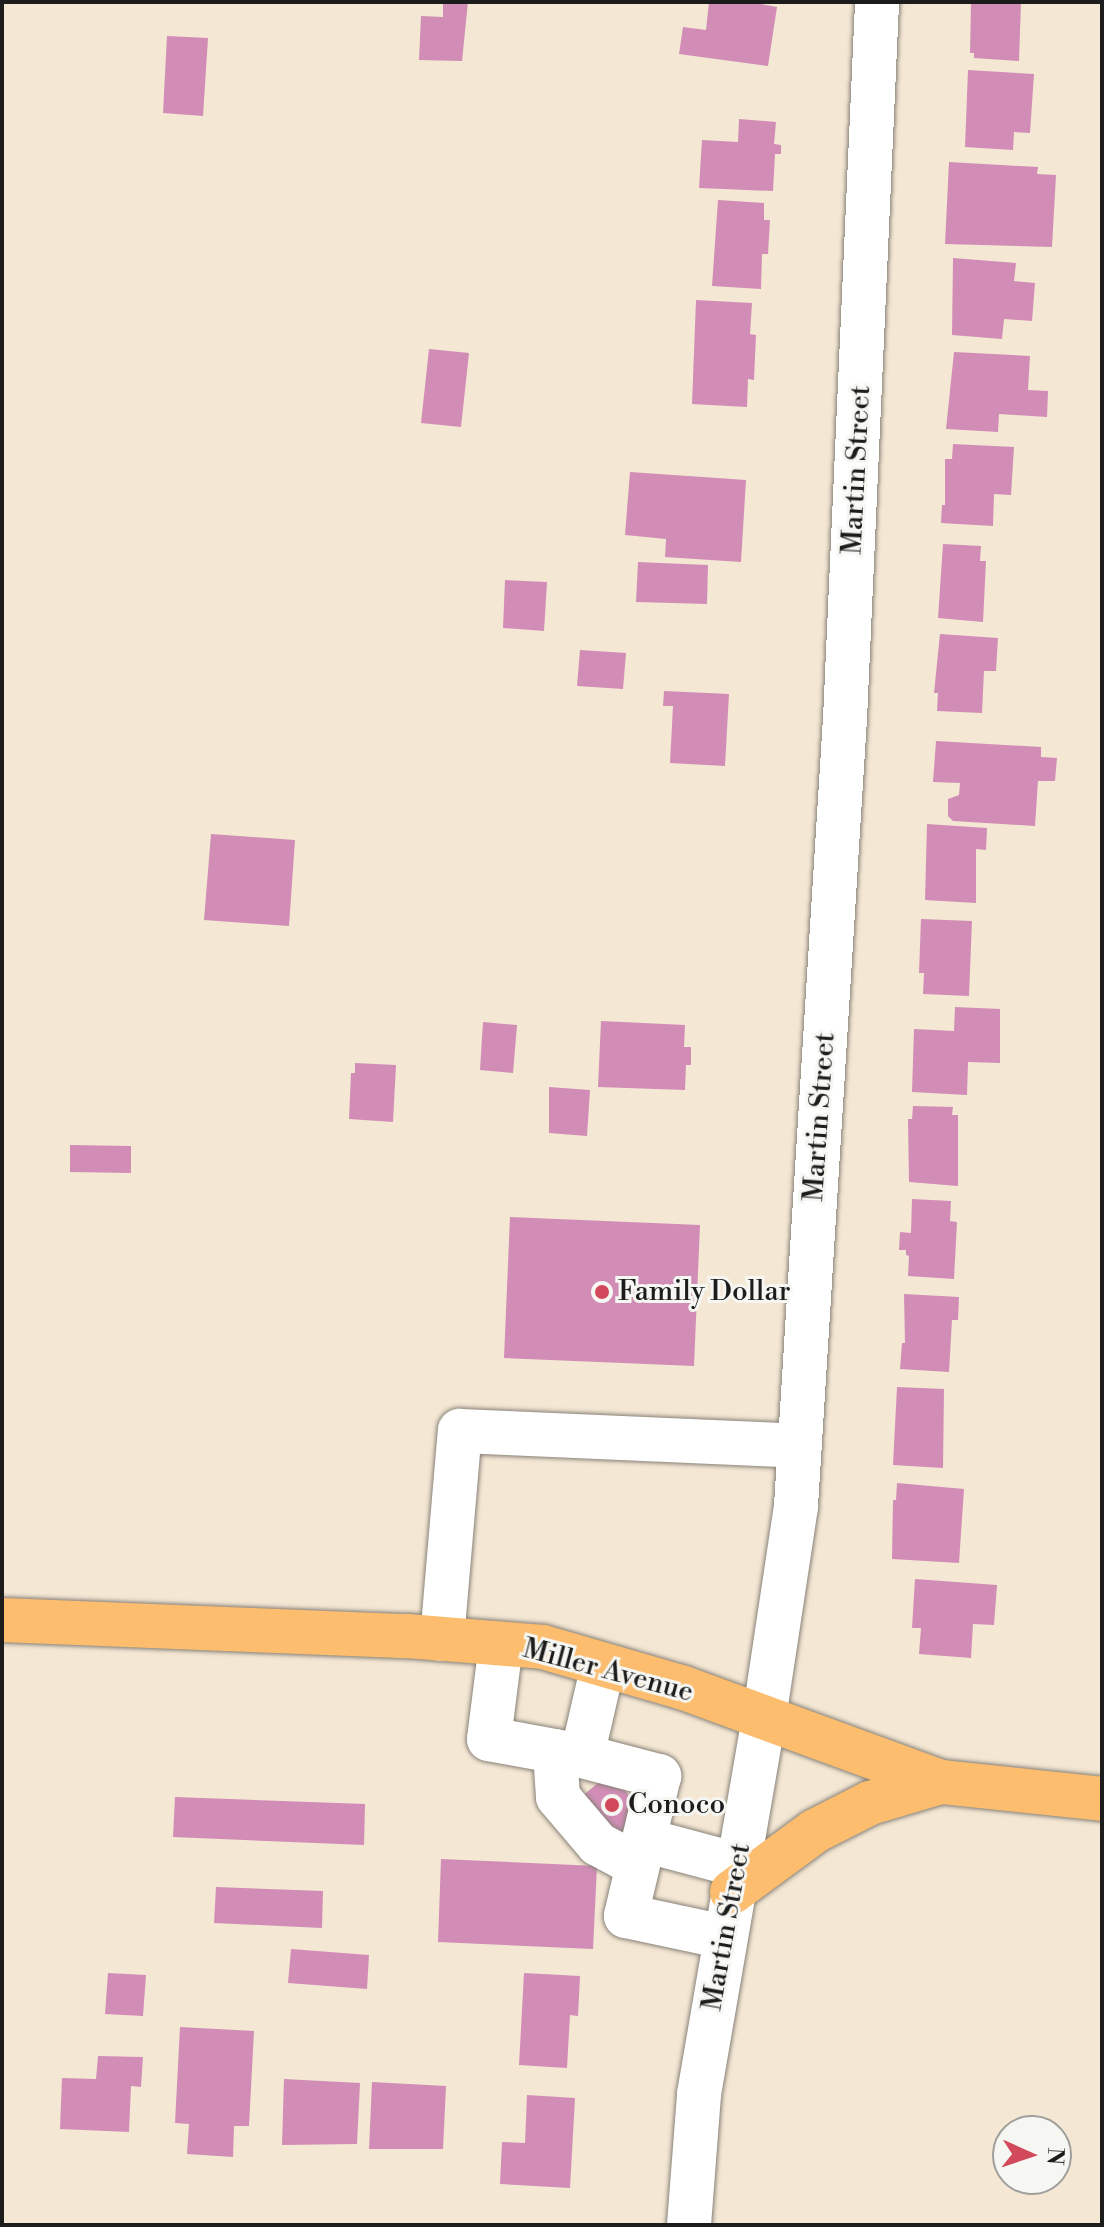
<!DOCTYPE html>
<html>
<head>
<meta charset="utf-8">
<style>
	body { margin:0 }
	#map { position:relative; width:1104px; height:2227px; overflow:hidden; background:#f4e7d4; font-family:"Libre Bodoni",serif }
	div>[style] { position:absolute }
	.building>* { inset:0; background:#d18db6 }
	.roads { filter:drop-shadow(0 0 2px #888278) drop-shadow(0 0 2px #888278) }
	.minor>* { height:44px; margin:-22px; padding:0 22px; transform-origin:22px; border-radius:22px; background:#fff }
	.major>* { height:44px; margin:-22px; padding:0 22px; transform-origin:22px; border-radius:22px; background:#fcbd6f }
	.dots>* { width:22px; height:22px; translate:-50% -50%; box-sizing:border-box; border:4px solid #f6f6f2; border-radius:50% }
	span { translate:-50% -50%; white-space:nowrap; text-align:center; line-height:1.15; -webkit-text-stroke:6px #f6f6f2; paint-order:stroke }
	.street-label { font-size:28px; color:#1c1c1c }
	.poi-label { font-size:28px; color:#1c1c1c }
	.left { translate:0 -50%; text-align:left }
	.frame { position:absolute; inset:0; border:4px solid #1c1c1c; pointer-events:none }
	.north { position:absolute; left:992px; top:2115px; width:80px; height:80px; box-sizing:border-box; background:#f6f6f2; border:2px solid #9f9f9c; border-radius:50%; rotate:93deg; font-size:22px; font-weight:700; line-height:32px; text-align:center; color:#1c1c1c }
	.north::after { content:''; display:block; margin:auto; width:28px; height:36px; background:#d1495b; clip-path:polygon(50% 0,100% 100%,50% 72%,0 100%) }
</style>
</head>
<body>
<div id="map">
	<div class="building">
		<i style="clip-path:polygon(443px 2px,468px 2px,462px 61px,419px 60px,421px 16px,443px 17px)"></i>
		<i style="clip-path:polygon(709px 2px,750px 2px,777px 7px,768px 66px,679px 54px,683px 27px,706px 30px)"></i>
		<i style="clip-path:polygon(971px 2px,1021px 2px,1019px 61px,974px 58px,974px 53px,970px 53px)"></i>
		<i style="clip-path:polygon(167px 36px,208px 38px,203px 116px,163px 113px)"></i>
		<i style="clip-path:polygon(968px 70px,1034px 74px,1030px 133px,1014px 132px,1013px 150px,965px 147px)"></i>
		<i style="clip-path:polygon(739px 119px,776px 122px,774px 144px,781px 145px,781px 154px,775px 154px,773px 191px,699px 188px,702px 140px,738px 142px)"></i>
		<i style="clip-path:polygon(949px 162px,1038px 167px,1037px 174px,1056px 175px,1052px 247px,945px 244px)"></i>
		<i style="clip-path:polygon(718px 200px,764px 203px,764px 220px,770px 220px,768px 254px,762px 254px,761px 289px,712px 286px)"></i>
		<i style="clip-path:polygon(953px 258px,1016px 263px,1014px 281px,1035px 283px,1032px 321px,1004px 319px,1002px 339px,952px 335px)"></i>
		<i style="clip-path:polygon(696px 300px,752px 303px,750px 334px,756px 335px,754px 380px,748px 379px,747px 407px,692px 404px)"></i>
		<i style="clip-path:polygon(429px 349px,469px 353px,461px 427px,421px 423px)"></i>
		<i style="clip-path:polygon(954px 352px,1030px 356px,1028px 390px,1048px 391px,1047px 417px,999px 414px,998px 432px,946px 429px)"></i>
		<i style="clip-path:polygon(953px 444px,1014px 447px,1011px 495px,994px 494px,993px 526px,941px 523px,942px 505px,945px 505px,945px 459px,952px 459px)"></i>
		<i style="clip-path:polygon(630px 472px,746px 480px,741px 562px,665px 557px,666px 539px,625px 535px)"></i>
		<i style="clip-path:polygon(943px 544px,981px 546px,980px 561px,986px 561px,983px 622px,938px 618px)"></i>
		<i style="clip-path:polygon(638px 562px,708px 565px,707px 604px,636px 602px)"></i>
		<i style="clip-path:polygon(505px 580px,547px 582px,544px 631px,503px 628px)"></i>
		<i style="clip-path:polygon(940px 634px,998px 638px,996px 671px,984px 671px,982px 713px,937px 711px,938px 693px,934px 693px)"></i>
		<i style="clip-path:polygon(580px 650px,626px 653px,623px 689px,577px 686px)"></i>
		<i style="clip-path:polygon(664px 691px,729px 694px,725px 766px,670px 763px,673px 706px,663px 706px)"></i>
		<i style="clip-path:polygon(936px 741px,1041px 747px,1041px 757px,1057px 758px,1055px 781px,1038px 781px,1035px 826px,953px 821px,948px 816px,948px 799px,959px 795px,960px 783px,933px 782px)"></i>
		<i style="clip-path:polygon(927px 824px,987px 828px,986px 850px,976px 849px,976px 903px,925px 900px)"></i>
		<i style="clip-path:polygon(211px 834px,295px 840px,289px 926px,204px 920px)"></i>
		<i style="clip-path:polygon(921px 919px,972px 921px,969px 996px,923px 994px,924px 973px,919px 973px)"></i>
		<i style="clip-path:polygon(955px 1007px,1000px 1009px,1000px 1063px,968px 1062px,967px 1095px,912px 1092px,914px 1029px,954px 1031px)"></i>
		<i style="clip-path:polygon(601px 1021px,685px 1025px,684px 1047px,691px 1047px,691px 1065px,686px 1065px,685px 1090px,598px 1087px)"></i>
		<i style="clip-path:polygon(483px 1022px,517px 1025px,513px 1073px,480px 1070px)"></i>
		<i style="clip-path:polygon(355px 1063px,396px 1065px,393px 1122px,349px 1119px,351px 1073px,355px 1073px)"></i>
		<i style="clip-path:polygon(549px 1087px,590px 1090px,587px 1136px,549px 1133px)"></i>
		<i style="clip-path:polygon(913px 1106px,953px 1107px,952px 1115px,958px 1115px,958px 1186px,909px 1182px,908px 1119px,912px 1119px)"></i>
		<i style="clip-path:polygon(70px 1145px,131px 1146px,131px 1173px,70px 1172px)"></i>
		<i style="clip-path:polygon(912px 1199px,951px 1201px,950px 1221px,957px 1222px,954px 1279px,908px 1276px,909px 1256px,906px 1255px,906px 1250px,899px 1250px,900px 1232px,911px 1233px)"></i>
		<i style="clip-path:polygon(510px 1217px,700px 1225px,694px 1366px,504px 1358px)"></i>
		<i style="clip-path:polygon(904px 1294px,959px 1297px,958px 1320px,952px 1320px,949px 1372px,900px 1369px,902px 1343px,905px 1343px)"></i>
		<i style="clip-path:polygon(897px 1387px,944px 1389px,943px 1468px,893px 1465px)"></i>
		<i style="clip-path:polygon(897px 1483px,964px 1489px,959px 1563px,892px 1559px,893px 1500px,896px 1500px)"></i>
		<i style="clip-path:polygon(915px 1579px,997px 1585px,994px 1625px,973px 1624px,971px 1658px,919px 1654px,921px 1628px,912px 1628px)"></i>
		<i style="clip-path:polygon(610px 1773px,643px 1812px,614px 1837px,580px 1798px)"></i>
		<i style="clip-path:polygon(175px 1797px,365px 1804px,364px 1845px,173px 1837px)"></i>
		<i style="clip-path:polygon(441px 1859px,597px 1866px,593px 1949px,438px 1942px)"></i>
		<i style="clip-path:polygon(216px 1887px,323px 1891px,322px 1928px,214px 1923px)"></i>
		<i style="clip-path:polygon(291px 1949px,369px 1955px,367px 1989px,288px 1983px)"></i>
		<i style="clip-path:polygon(108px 1973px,146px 1975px,143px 2016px,105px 2014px)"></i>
		<i style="clip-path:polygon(524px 1973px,580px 1976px,578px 2016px,570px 2015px,567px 2068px,519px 2065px)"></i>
		<i style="clip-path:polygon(180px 2027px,254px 2031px,249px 2126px,234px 2126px,233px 2157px,187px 2154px,189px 2124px,175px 2123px)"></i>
		<i style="clip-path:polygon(98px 2056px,143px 2057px,141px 2087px,131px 2086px,129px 2132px,60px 2129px,62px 2078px,96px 2079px)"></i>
		<i style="clip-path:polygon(284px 2079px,360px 2083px,357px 2144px,282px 2145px)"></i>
		<i style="clip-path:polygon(372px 2082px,446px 2086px,443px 2149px,369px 2149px)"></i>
		<i style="clip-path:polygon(527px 2095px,575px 2098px,570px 2188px,500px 2184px,502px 2142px,525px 2143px)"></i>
	</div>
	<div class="roads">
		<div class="minor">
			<i style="left:442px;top:1639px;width:209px;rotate:-85.1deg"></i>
			<i style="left:460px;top:1431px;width:340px;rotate:2.5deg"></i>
			<i style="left:501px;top:1644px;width:96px;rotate:97.2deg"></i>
			<i style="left:489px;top:1739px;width:95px;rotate:10.4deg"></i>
			<i style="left:582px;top:1756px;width:93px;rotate:-77deg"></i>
			<i style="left:555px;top:1751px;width:46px;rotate:86.3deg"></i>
			<i style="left:558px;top:1797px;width:62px;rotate:49.6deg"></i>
			<i style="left:598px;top:1844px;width:42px;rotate:28.4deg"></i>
			<i style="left:582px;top:1756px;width:80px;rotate:14.6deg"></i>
			<i style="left:659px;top:1776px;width:144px;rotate:103.3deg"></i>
			<i style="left:626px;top:1916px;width:101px;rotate:12deg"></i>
			<i style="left:644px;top:1840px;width:96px;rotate:15deg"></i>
			<i style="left:689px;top:2225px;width:131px;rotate:-85.6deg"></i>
			<i style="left:699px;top:2094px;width:382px;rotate:-80.2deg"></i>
			<i style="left:764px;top:1718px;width:214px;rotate:-81.4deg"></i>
			<i style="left:796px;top:1506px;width:789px;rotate:-86.44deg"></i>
			<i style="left:845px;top:719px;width:718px;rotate:-87.44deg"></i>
		</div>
		<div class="major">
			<i style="left:2px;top:1620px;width:405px;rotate:2.3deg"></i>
			<i style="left:407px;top:1636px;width:136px;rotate:4.6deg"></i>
			<i style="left:543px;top:1647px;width:144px;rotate:16.2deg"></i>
			<i style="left:681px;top:1687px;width:277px;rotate:20.1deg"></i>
			<i style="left:941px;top:1782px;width:162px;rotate:6deg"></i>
			<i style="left:732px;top:1892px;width:103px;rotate:-36.3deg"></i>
			<i style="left:815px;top:1831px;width:62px;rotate:-27deg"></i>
			<i style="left:870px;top:1803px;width:74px;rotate:-16.5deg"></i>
		</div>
	</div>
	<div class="dots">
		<i style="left:602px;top:1292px;background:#d1495b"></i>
		<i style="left:612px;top:1805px;background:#d1495b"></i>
	</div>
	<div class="street-label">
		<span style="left:857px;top:470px;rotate:-87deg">Martin Street</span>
		<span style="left:820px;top:1117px;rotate:-86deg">Martin Street</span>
		<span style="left:608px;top:1671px;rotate:15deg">Miller Avenue</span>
		<span style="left:727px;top:1927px;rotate:-80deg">Martin Street</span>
	</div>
	<div class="poi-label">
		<span class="left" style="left:618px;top:1292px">Family Dollar</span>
		<span class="left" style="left:628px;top:1805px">Conoco</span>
	</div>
	<div class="frame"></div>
	<div class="north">N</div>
</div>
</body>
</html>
